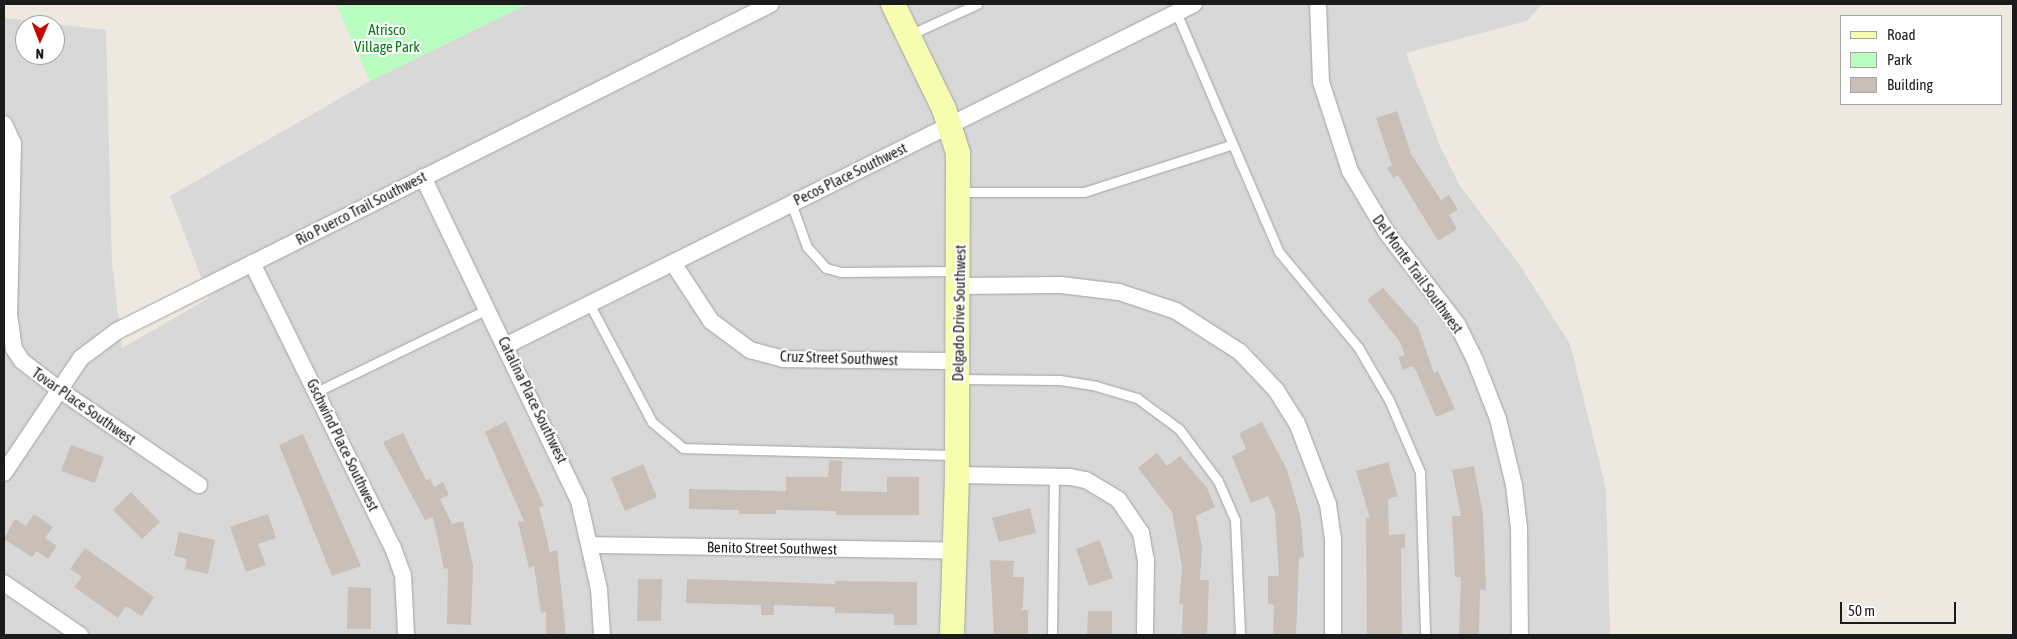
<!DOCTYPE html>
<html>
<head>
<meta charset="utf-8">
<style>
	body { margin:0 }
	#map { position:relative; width:2017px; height:639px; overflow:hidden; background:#eee9e0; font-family:"Asap Condensed",sans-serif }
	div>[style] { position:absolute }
	.residential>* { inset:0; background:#d9d8d8 }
	.park>* { inset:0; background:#b8fcbf }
	.building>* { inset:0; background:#cabfb6 }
	.roads { filter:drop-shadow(0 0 1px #a2a2a2) drop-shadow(0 0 1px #a2a2a2) }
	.lane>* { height:9px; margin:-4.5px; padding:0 4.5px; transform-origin:4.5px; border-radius:4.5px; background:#fff }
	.street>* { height:16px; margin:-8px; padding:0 8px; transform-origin:8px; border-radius:8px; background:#fff }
	.secondary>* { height:24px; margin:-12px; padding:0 12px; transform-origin:12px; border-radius:12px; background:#f7fdaf }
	span { translate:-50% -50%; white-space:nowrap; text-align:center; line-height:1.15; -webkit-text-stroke:4.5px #fff; paint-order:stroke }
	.park-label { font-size:15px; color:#057e12 }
	.street-label { font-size:15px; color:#1b1b1b }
	.frame { position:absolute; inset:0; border:5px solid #1b1b1b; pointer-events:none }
	.legend { position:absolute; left:1840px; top:15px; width:162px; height:90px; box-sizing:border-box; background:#fff; border:1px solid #a4a4a4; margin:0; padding:6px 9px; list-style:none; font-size:15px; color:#1b1b1b }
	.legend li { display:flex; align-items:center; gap:10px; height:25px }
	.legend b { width:25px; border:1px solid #a4a4a4 }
	.north { position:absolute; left:15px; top:15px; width:50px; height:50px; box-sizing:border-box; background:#fff; border:1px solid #a4a4a4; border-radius:50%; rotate:181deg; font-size:14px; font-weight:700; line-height:20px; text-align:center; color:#1b1b1b }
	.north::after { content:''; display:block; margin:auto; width:18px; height:22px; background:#c70400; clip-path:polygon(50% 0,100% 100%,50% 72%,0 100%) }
	.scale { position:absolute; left:1840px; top:602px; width:116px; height:22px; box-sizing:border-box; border:2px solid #1b1b1b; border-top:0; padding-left:6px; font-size:15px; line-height:18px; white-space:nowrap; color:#1b1b1b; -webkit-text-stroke:4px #fff; paint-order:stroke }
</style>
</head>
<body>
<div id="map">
	<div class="residential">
		<i style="clip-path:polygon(evenodd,528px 4px,1542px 4px,1527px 21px,1406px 53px,1439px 144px,1460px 186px,1519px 264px,1570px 344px,1606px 489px,1610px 635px,4px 635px,4px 18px,106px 30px,112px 263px,122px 348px,209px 298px,170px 196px,370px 81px,528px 4px,25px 25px,55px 25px,55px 55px,25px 55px,25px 25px)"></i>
	</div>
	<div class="park">
		<i style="clip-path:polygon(336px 4px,528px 4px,370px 81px)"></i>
	</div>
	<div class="building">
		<i style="clip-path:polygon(1397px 111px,1411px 154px,1441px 200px,1449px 195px,1458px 210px,1449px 215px,1457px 229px,1438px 241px,1398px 175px,1393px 178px,1387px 168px,1392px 165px,1376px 118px)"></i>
		<i style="clip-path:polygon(1383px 288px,1418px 327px,1434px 373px,1438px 371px,1455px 409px,1436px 417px,1416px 371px,1412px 366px,1403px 370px,1398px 357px,1405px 355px,1400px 342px,1367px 300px)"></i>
		<i style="clip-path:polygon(506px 421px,544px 506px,539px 507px,550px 552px,557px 550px,566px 635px,546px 635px,546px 612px,541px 613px,534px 566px,529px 568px,518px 522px,524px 521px,485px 432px)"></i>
		<i style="clip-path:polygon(1262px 422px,1287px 470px,1300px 515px,1304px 557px,1299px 558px,1296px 635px,1273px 635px,1274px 605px,1268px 604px,1268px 576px,1279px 576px,1275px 512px,1268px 496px,1251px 503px,1232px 456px,1246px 449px,1239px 433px)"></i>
		<i style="clip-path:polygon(403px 433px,426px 480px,430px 479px,434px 487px,443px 482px,449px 495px,440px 499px,452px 524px,463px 521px,473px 566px,471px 625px,447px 624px,448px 568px,444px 569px,433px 517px,425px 520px,383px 442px)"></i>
		<i style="clip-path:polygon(303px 434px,361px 566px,332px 576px,279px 445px)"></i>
		<i style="clip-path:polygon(71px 445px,104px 457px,95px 483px,61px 471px)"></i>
		<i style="clip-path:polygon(1157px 453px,1167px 466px,1180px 456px,1207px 488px,1215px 507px,1196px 516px,1202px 547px,1200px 580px,1209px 580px,1207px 635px,1182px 635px,1183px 604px,1179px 604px,1182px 567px,1172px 512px,1138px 468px)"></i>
		<i style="clip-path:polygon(829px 460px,842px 461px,841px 491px,887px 492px,887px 477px,919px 477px,919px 515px,836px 515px,836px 511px,776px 510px,776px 514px,739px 514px,739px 510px,689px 509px,689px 489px,786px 491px,786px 477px,828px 477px)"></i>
		<i style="clip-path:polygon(1388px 462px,1398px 496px,1388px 499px,1389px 535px,1405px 534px,1405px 548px,1401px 548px,1402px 635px,1367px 635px,1366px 518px,1370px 518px,1356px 471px)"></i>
		<i style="clip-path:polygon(643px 464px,657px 497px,625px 511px,611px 478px)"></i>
		<i style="clip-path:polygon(1474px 466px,1483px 515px,1486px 590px,1480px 590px,1479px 635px,1459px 635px,1461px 577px,1455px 577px,1452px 516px,1461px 516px,1452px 470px)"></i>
		<i style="clip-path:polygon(131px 492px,160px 522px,142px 539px,113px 510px)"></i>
		<i style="clip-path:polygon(1030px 508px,1036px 533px,999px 542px,992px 518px)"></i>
		<i style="clip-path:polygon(34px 514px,53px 527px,45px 538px,57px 546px,48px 559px,36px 551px,32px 557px,4px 539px,15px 519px,26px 526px)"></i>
		<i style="clip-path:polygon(268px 514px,276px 538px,258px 544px,266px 565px,246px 572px,230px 527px)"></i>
		<i style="clip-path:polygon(179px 532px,215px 540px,208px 574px,185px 569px,187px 559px,174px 556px)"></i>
		<i style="clip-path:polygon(1100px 540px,1113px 578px,1089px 586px,1076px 549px)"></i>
		<i style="clip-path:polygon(85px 548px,154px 597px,142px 616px,126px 606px,118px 618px,74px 587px,82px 577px,70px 569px)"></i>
		<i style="clip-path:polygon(990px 560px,1014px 561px,1013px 577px,1024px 577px,1023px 608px,1020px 610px,1028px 610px,1028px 635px,994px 635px)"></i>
		<i style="clip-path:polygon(638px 579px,662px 579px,661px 621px,637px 621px)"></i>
		<i style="clip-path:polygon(687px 579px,835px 584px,835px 581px,917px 582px,917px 625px,894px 625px,894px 614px,835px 613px,835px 607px,774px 605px,774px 615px,761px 615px,761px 605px,686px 603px)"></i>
		<i style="clip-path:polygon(348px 587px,371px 588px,371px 629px,347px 629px)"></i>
		<i style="clip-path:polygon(1088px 611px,1112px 611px,1112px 635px,1087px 635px)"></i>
	</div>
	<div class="roads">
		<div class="lane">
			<i style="left:1176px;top:12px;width:261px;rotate:66.8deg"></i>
			<i style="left:1279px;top:252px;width:124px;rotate:50.3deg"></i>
			<i style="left:1358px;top:347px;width:61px;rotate:59.7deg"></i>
			<i style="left:1389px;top:400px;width:78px;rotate:66.7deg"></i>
			<i style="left:1420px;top:472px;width:163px;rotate:88.2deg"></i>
			<i style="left:909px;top:35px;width:75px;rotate:-24.5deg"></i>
			<i style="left:960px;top:192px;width:124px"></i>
			<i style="left:1084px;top:192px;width:153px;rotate:-17.8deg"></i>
			<i style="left:791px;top:203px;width:47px;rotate:70deg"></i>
			<i style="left:807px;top:247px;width:28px;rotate:48deg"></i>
			<i style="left:826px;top:268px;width:16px;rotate:15deg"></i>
			<i style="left:841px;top:272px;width:116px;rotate:-0.5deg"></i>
			<i style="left:590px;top:305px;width:132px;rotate:62.1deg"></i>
			<i style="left:652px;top:422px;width:40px;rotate:40deg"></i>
			<i style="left:683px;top:448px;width:274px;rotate:1.5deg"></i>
			<i style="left:958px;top:379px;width:102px;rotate:0.6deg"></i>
			<i style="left:1060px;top:380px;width:36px;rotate:9deg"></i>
			<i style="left:1096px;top:386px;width:43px;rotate:16.3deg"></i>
			<i style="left:1137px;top:398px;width:52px;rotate:36.4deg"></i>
			<i style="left:1179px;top:429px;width:65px;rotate:53.1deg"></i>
			<i style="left:1218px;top:481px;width:43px;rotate:66.4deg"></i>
			<i style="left:1235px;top:520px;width:115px;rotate:87.5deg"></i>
			<i style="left:318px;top:391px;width:189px;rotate:-25.8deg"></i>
			<i style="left:1052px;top:635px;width:160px;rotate:-89.3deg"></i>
		</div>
		<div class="street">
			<i style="left:1318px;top:4px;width:78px;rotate:87.8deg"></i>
			<i style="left:1321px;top:82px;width:94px;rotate:72deg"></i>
			<i style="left:1350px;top:171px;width:72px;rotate:59.2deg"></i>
			<i style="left:1387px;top:233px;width:115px;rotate:52.4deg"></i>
			<i style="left:1457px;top:324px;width:40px;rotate:63.4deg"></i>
			<i style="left:1475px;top:360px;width:63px;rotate:68.7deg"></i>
			<i style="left:1498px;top:419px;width:68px;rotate:76.4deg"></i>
			<i style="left:1514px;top:485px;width:43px;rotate:83.4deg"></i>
			<i style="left:1519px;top:528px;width:107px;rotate:89.5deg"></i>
			<i style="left:4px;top:124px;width:21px;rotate:65deg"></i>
			<i style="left:13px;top:143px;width:171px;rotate:91.3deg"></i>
			<i style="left:9px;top:314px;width:35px;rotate:82deg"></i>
			<i style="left:14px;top:349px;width:14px;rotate:56deg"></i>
			<i style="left:22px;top:361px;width:49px;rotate:37.6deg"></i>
			<i style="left:61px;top:391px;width:167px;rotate:34.3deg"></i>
			<i style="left:423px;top:177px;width:360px;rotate:64.3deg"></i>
			<i style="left:579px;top:501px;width:90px;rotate:77.2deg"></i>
			<i style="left:599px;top:589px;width:46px;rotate:86.3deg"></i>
			<i style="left:252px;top:263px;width:318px;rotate:63.7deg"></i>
			<i style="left:393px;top:548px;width:29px;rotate:70deg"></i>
			<i style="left:403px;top:575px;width:60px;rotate:87.1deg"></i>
			<i style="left:673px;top:263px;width:69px;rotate:56.8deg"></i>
			<i style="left:711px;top:321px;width:49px;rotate:36.6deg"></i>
			<i style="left:750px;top:350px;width:34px;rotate:15deg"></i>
			<i style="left:783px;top:359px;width:175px;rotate:0.7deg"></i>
			<i style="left:959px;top:286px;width:102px;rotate:-0.6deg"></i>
			<i style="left:1061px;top:285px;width:58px;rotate:6.9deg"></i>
			<i style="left:1119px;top:292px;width:60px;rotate:18.4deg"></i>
			<i style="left:1176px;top:311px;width:76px;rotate:32.6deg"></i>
			<i style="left:1240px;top:352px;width:52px;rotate:46.5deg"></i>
			<i style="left:1276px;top:390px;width:39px;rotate:58deg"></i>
			<i style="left:1297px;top:423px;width:87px;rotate:69.1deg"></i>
			<i style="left:1328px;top:504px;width:34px;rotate:82deg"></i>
			<i style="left:1333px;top:538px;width:97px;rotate:90deg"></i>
			<i style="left:507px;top:345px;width:767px;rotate:-26.4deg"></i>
			<i style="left:4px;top:473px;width:138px;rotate:-56.2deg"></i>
			<i style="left:81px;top:358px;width:45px;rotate:-36.9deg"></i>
			<i style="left:117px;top:331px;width:731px;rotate:-26.57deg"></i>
			<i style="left:957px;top:475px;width:113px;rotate:1deg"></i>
			<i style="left:1070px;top:477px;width:16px;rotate:11deg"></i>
			<i style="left:1086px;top:480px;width:37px;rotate:31deg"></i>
			<i style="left:1118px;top:499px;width:41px;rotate:55.9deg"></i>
			<i style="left:1141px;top:533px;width:27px;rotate:80deg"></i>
			<i style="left:1146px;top:560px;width:75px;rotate:90.8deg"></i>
			<i style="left:590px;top:545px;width:365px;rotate:0.9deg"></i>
			<i style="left:4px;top:583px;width:92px;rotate:34.4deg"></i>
		</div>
		<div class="secondary">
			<i style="left:893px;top:4px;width:117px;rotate:64.1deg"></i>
			<i style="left:944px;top:109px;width:46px;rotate:72.3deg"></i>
			<i style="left:958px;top:153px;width:322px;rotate:90.2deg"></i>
			<i style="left:957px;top:475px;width:160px;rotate:91.8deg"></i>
		</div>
	</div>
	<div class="park-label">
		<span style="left:387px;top:38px">Atrisco<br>Village Park</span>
	</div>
	<div class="street-label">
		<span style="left:850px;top:174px;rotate:-26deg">Pecos Place Southwest</span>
		<span style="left:361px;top:208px;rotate:-27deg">Rio Puerco Trail Southwest</span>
		<span style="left:1418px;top:274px;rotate:54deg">Del Monte Trail Southwest</span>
		<span style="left:959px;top:313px;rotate:-89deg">Delgado Drive Southwest</span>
		<span style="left:839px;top:358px;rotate:2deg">Cruz Street Southwest</span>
		<span style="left:533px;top:400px;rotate:64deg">Catalina Place Southwest</span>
		<span style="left:84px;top:406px;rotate:35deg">Tovar Place Southwest</span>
		<span style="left:343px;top:445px;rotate:64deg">Gschwind Place Southwest</span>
		<span style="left:772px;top:548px;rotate:1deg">Benito Street Southwest</span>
	</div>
	<div class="frame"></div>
	<ul class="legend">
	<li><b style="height:6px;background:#f7fdaf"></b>Road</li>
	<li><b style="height:14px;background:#b8fcbf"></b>Park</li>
	<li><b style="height:14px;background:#cabfb6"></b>Building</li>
	</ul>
	<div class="north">N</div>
	<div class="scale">50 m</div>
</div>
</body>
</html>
